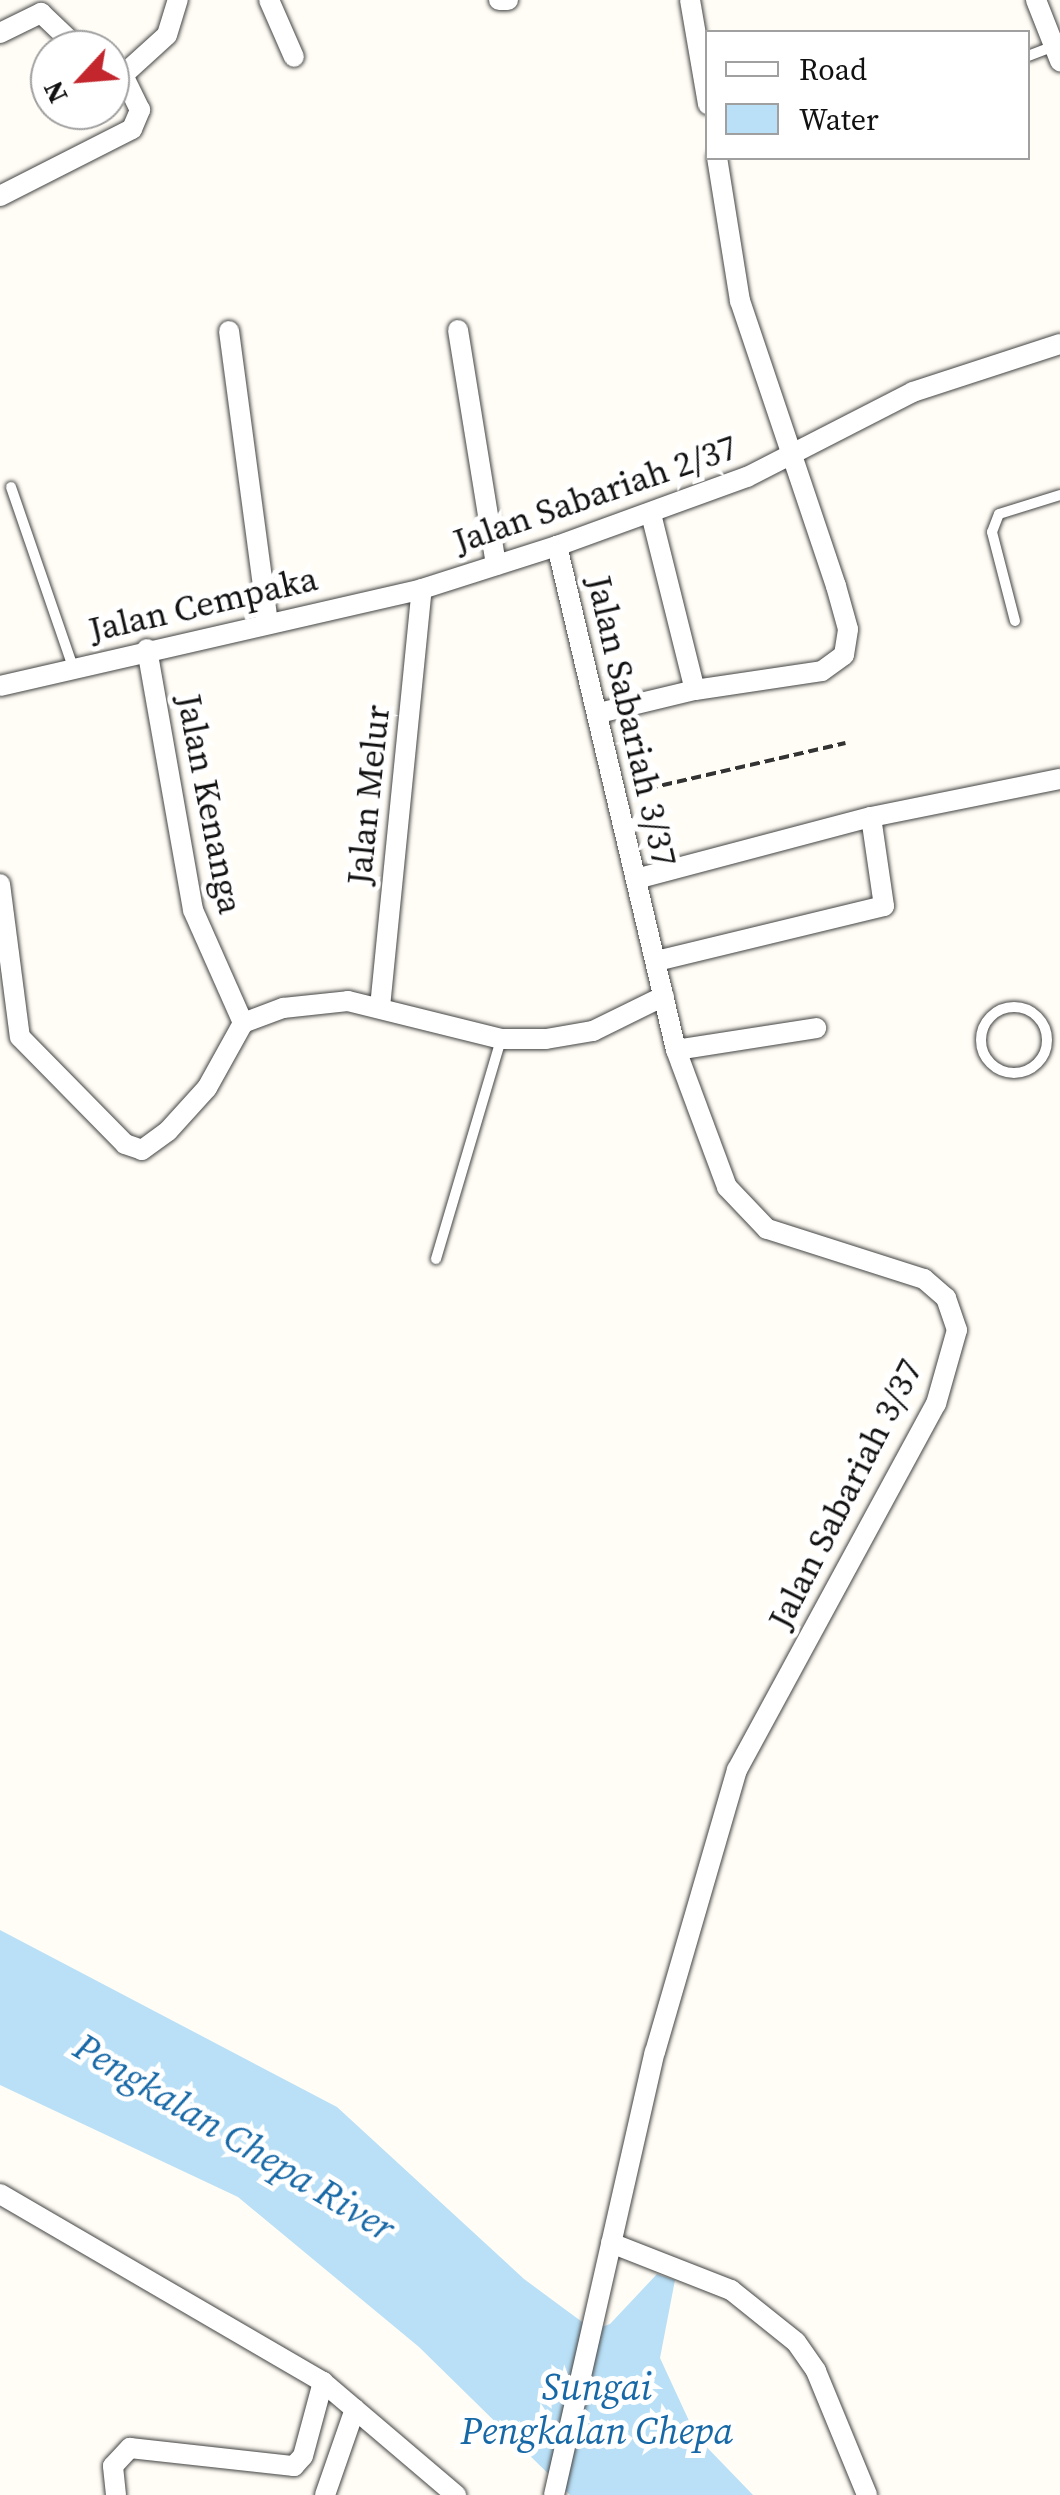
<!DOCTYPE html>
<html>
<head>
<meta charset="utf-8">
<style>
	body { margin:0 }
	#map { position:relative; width:1060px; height:2495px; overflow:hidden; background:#fffdf5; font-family:"Source Serif 4",serif }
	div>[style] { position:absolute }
	.water>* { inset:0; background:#b9e0f7 }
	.path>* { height:4px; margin-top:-2px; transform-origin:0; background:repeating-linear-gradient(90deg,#333 0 10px,transparent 0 15px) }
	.roads { filter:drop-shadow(0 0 2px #444) drop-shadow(0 0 2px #444) }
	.lane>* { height:10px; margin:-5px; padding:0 5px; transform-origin:5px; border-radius:5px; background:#fff }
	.lane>.ring { margin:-5px; padding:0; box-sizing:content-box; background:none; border:10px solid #fff; border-radius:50% }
	.street>* { height:20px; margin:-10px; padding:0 10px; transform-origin:10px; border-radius:10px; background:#fff }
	span { translate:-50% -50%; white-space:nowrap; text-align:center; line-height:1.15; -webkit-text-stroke:10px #fff; paint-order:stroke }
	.street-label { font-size:35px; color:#111 }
	.water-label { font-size:38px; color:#1768a6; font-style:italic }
	.legend { position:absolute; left:705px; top:30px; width:325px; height:130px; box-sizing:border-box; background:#fff; border:2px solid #a0a0a0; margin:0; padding:12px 18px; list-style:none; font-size:30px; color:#111 }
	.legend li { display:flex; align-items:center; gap:20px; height:50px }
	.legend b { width:50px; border:2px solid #a0a0a0 }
	.north { position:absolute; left:30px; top:30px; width:100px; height:100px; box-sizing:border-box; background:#fff; border:2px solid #a0a0a0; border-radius:50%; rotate:244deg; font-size:28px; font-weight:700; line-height:40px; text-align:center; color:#111 }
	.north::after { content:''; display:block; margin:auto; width:35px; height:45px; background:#c4262e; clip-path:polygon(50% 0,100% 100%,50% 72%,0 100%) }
</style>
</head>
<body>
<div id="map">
	<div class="water">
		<i style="clip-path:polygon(0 1930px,337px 2107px,524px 2279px,593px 2330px,610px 2324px,657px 2274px,675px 2280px,660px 2358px,696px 2436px,753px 2495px,570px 2495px,419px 2347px,238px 2197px,0 2085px)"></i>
	</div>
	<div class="path">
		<i style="left:633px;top:792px;width:218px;rotate:-13deg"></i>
	</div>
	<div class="roads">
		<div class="lane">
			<i style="left:1028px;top:56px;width:28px;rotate:-21deg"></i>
			<i style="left:11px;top:487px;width:190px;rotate:71deg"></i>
			<i style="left:1015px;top:621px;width:92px;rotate:-104.5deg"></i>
			<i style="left:992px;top:532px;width:19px;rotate:-69deg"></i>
			<i style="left:999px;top:514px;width:64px;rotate:-17.3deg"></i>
			<i class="ring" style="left:981px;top:1007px;width:56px;height:56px"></i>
			<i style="left:436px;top:1259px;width:228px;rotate:-73.5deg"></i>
		</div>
		<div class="street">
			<i style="left:269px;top:0;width:62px;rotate:66.3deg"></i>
			<i style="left:499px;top:0;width:9px"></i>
			<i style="left:690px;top:0;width:106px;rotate:80.2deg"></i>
			<i style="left:1036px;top:0;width:66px;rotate:68.5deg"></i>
			<i style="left:0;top:33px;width:46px;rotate:-26deg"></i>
			<i style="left:41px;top:13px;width:54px;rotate:43.5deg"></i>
			<i style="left:123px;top:75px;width:59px;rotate:-42.3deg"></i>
			<i style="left:167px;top:35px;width:37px;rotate:-73deg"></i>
			<i style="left:0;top:196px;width:148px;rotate:-26.9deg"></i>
			<i style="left:132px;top:129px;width:21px;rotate:-67deg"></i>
			<i style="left:140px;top:110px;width:39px;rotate:-116deg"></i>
			<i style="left:123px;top:75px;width:14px;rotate:-159deg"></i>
			<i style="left:458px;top:330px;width:238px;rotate:80.8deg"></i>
			<i style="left:229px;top:331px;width:295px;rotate:82.4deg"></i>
			<i style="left:651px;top:514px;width:181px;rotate:76deg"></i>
			<i style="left:147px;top:649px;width:265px;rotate:80deg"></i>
			<i style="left:193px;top:910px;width:124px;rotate:66.1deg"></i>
			<i style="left:0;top:686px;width:433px;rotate:-12.9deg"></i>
			<i style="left:422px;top:589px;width:142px;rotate:-17.7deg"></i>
			<i style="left:557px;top:546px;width:202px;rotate:-20deg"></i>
			<i style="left:747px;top:477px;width:186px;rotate:-27.1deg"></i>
			<i style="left:913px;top:392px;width:155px;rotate:-18.1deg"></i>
			<i style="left:599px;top:713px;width:99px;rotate:-13.5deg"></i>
			<i style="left:695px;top:690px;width:128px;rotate:-8.5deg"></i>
			<i style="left:822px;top:671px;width:27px;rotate:-36deg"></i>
			<i style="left:844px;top:655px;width:26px;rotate:-81deg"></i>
			<i style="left:848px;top:629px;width:45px;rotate:-105.6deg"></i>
			<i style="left:836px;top:586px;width:301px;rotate:-108.6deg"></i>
			<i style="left:740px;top:301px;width:145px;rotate:-99.1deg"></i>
			<i style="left:871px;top:817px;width:193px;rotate:-11.4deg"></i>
			<i style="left:636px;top:879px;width:243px;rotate:-14.8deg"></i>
			<i style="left:871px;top:817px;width:90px;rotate:81.7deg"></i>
			<i style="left:884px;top:906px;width:235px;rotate:166.4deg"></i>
			<i style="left:0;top:884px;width:154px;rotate:82.6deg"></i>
			<i style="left:20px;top:1037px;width:150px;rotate:45.5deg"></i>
			<i style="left:125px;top:1144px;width:18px;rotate:19deg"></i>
			<i style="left:142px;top:1150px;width:32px;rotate:-36deg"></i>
			<i style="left:168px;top:1131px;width:58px;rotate:-47.8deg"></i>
			<i style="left:207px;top:1088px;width:74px;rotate:-61deg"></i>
			<i style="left:380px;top:1007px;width:420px;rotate:-84.3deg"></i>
			<i style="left:243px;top:1023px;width:43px;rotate:-20.6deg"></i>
			<i style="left:283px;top:1008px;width:65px;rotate:-6.1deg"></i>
			<i style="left:348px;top:1001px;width:158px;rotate:13.9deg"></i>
			<i style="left:501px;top:1039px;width:45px"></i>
			<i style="left:546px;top:1039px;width:48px;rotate:-9.7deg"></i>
			<i style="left:593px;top:1031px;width:79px;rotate:-26.2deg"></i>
			<i style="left:676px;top:1050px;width:142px;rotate:-8.9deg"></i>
			<i style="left:0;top:2194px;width:374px;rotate:30.2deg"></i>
			<i style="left:323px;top:2382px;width:175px;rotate:40.4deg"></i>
			<i style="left:611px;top:2243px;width:129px;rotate:21.4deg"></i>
			<i style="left:731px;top:2290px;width:83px;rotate:38.7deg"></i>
			<i style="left:796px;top:2342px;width:35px;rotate:55deg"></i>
			<i style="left:816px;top:2371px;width:134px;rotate:67.6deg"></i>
			<i style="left:116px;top:2495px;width:29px;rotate:-96deg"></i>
			<i style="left:113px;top:2466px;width:25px;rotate:-47deg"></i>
			<i style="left:130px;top:2448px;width:165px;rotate:6.3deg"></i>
			<i style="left:294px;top:2466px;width:13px;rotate:-48deg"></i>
			<i style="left:303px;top:2456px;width:77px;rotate:-74.9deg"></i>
			<i style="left:325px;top:2495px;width:91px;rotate:-70.8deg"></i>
			<i style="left:554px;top:2495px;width:454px;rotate:-77.2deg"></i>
			<i style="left:655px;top:2052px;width:294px;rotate:-73.8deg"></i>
			<i style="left:737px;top:1770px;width:417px;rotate:-61.5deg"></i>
			<i style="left:936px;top:1404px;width:77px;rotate:-74.2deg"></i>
			<i style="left:957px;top:1330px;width:34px;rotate:-109deg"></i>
			<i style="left:946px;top:1298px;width:29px;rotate:-139deg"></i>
			<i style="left:924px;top:1279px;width:165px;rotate:-162.3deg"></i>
			<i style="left:767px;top:1229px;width:58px;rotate:-133.6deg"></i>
			<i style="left:727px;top:1187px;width:146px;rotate:-110.4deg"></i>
			<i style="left:676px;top:1050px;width:518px;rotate:-103.28deg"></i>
		</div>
	</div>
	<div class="street-label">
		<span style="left:595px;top:494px;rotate:-19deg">Jalan Sabariah 2/37</span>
		<span style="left:203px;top:604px;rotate:-13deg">Jalan Cempaka</span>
		<span style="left:632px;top:721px;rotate:77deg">Jalan Sabariah 3/37</span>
		<span style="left:368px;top:795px;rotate:-84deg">Jalan Melur</span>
		<span style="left:210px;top:804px;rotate:79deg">Jalan Kenanga</span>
		<span style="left:845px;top:1494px;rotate:-63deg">Jalan Sabariah 3/37</span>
	</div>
	<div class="water-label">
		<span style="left:234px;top:2138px;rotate:31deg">Pengkalan Chepa River</span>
		<span style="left:597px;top:2410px">Sungai<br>Pengkalan Chepa</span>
	</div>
	<ul class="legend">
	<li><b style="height:12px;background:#fff"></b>Road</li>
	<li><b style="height:28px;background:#b9e0f7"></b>Water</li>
	</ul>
	<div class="north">N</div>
</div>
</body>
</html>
